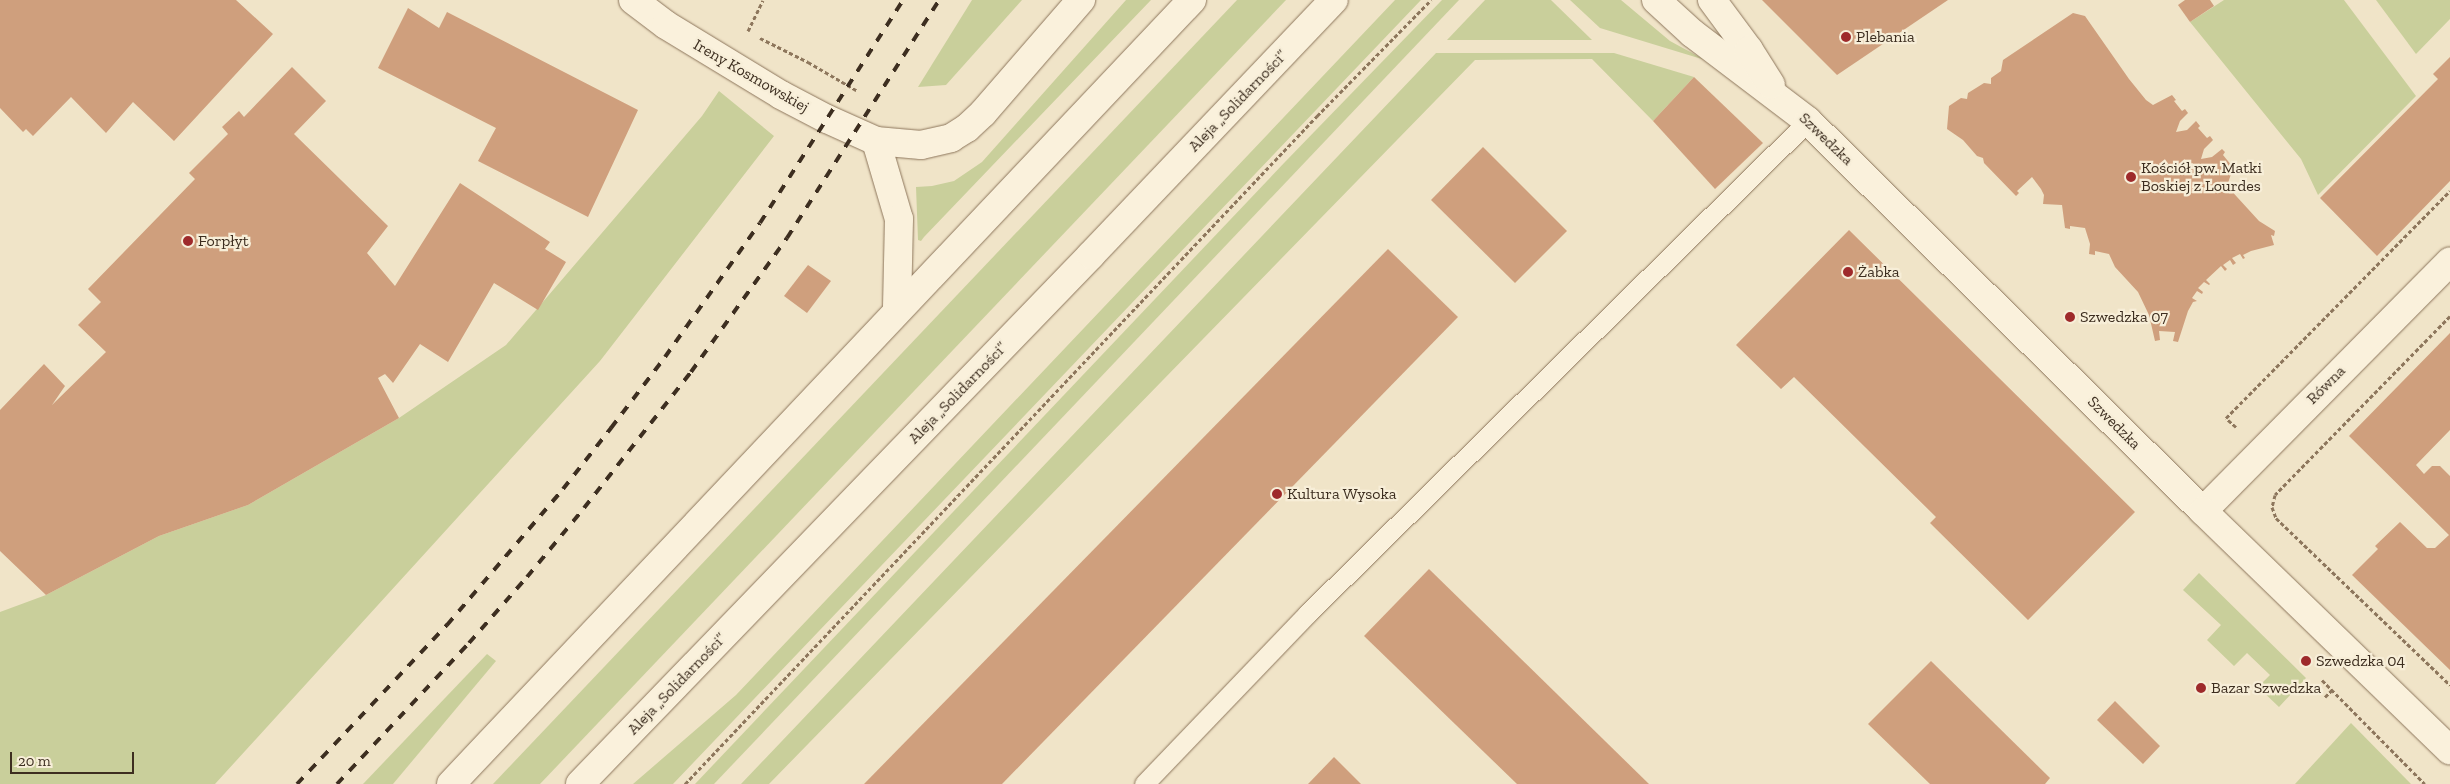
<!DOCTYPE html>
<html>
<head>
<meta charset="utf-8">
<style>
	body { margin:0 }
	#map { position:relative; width:2450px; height:784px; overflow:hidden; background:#f0e4c8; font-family:"Zilla Slab",serif }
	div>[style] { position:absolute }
	.green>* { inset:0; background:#c9cf9b }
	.building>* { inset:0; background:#cf9f7d }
	.path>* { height:3px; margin-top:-1.5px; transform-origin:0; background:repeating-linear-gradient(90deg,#8d765c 0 4px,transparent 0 6.5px) }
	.roads { filter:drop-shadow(0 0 1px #8d765c) drop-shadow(0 0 1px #8d765c) }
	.lane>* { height:19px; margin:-9.5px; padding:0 9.5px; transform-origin:9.5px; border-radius:9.5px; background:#faf1dc }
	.street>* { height:28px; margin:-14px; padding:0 14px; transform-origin:14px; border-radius:14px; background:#faf1dc }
	.secondary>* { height:28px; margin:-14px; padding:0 14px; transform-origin:14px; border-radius:14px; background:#faf1dc }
	.rail>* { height:4px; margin-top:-2px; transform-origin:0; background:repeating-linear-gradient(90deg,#3d2e20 0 9px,transparent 0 18px) }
	.dots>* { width:14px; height:14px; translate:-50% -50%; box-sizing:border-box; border:2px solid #f7eed8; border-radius:50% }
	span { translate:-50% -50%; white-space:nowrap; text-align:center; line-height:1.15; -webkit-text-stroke:4.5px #f7eed8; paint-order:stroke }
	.poi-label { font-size:16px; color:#3d2e20 }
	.left { translate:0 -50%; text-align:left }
	.street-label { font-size:16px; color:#3d2e20 }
	.scale { position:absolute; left:10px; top:752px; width:124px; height:22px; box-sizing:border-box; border:2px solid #3d2e20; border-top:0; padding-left:6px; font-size:15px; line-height:18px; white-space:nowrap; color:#3d2e20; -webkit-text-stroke:4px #f7eed8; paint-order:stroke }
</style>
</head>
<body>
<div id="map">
	<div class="green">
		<i style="clip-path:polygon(972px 0,1022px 0,946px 85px,918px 87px)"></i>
		<i style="clip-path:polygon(1126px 0,1151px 0,924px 237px,921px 241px,918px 240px,916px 187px,932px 186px,954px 181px,982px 162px)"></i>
		<i style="clip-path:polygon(1237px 0,1286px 0,540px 784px,493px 784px)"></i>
		<i style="clip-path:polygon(1395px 0,1421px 0,673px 784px,633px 784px,736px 695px)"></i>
		<i style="clip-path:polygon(1442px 0,1459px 0,714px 784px,695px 784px,1284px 163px)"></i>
		<i style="clip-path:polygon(1485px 0,1551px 0,1592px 40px,1447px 40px)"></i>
		<i style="clip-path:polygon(1570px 0,1621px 0,1670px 41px,1705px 60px,1600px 28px)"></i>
		<i style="clip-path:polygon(2224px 0,2344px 0,2416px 96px,2318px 195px,2301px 159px,2190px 22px)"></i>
		<i style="clip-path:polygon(2376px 0,2450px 0,2450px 19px,2416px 54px)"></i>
		<i style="clip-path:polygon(1436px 53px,1614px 53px,1694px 77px,1653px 121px,1592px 59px,1475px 60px,769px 784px,741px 784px)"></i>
		<i style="clip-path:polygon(719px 91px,774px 136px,600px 361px,215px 784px,0 784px,0 612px,46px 595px,159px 536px,248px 505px,399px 418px,506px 345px,702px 116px)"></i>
		<i style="clip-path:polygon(2199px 573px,2306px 678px,2279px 707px,2258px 687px,2270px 675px,2247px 653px,2234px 666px,2207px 640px,2221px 625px,2183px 590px)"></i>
		<i style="clip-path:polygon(487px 654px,496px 661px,393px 784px,363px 784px)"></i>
		<i style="clip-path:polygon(2351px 723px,2411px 784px,2295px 784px)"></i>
	</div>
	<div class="building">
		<i style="clip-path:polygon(0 0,236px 0,273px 34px,174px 141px,133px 102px,106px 133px,71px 97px,33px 136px,26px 129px,23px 132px,0 108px)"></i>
		<i style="clip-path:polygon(1762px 0,1948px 0,1837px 75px)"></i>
		<i style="clip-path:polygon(2185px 0,2210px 0,2214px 6px,2190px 22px,2178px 5px)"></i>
		<i style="clip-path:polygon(408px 8px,439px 28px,447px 12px,638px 110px,588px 217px,478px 161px,496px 128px,378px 68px)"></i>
		<i style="clip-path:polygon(2073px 13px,2085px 16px,2129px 79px,2146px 100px,2153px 105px,2172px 95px,2176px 100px,2174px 101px,2182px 111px,2185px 109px,2188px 113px,2180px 121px,2176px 132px,2187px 130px,2196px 121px,2200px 126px,2198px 128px,2207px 138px,2210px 136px,2213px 140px,2204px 149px,2201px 159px,2212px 157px,2222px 149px,2225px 152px,2223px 155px,2232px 166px,2235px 164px,2238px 167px,2231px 174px,2227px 186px,2259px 221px,2275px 231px,2274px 236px,2271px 235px,2274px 245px,2251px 251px,2243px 255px,2245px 258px,2243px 259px,2240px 254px,2232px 258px,2236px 263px,2233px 265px,2230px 260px,2223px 265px,2227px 269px,2225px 271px,2221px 266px,2206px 280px,2210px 284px,2209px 285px,2204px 282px,2198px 288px,2203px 292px,2202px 294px,2197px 291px,2192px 298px,2197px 301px,2193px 302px,2188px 311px,2178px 342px,2173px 341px,2175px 332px,2159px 331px,2160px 340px,2155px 341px,2149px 315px,2138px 292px,2115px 267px,2109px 254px,2095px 251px,2095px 255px,2089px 254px,2090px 244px,2085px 228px,2070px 226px,2070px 229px,2065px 228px,2062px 205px,2043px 204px,2044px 195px,2041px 189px,2032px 177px,2017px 191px,2019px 193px,2016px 196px,1984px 163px,1983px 158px,1977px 156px,1963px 140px,1947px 129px,1949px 106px,1961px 98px,1967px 99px,1968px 93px,1984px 83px,1991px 84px,1991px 78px,2001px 71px,2003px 60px)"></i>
		<i style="clip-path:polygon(2450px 57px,2450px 181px,2377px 256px,2320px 198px,2435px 82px,2438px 79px,2433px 74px)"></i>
		<i style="clip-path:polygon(292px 67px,326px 101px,294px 134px,388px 226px,367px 253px,395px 286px,460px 183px,550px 242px,545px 249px,566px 262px,538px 310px,494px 283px,448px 362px,420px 344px,393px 383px,385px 374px,378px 378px,399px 418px,248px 505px,159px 536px,46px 595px,0 551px,0 410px,44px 364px,65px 386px,52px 405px,106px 352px,78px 325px,101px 302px,88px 289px,195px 179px,189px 173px,228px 134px,222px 127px,239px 111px,244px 117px)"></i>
		<i style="clip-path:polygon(1694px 77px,1763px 143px,1715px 189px,1653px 121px)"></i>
		<i style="clip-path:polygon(1483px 147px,1567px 231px,1515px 283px,1431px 200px)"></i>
		<i style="clip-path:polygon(1849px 230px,2135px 512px,2028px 620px,1930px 523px,1936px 517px,1794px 377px,1781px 389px,1736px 345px)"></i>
		<i style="clip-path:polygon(1388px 249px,1458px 317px,1002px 784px,864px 784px)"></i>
		<i style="clip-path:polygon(808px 265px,831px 281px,807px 313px,784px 296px)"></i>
		<i style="clip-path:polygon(2450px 333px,2450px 430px,2416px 465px,2424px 474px,2432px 466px,2440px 466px,2450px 476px,2450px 670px,2352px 575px,2378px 549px,2375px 546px,2400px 522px,2427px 548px,2435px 548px,2449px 535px,2349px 436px)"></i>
		<i style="clip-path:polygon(1429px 569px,1649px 784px,1517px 784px,1364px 636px)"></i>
		<i style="clip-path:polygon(1931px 661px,2050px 778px,2045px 784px,1930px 784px,1868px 724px)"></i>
		<i style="clip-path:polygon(2115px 701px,2160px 746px,2143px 764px,2097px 720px)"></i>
		<i style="clip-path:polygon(1334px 757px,1361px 784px,1308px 784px)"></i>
	</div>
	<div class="path">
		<i style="left:748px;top:31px;width:34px;rotate:-64deg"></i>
		<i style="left:760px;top:38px;width:54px;rotate:26.6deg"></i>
		<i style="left:808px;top:62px;width:56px;rotate:30.3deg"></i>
		<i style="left:2450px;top:316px;width:250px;rotate:134.4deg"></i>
		<i style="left:2275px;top:495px;width:12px;rotate:104deg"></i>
		<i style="left:2272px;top:507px;width:12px;rotate:70deg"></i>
		<i style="left:2276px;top:518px;width:241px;rotate:43.8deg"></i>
		<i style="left:2236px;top:427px;width:13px;rotate:-138deg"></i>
		<i style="left:2226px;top:418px;width:319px;rotate:-45.4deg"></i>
		<i style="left:2322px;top:680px;width:146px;rotate:45.3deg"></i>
		<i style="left:2325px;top:697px;width:10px;rotate:-45deg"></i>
		<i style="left:685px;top:784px;width:920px;rotate:-46.59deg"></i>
		<i style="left:1317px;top:116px;width:163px;rotate:-45.5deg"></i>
	</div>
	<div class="roads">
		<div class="lane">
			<i style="left:1144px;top:784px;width:236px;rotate:-46.2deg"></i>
			<i style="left:1307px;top:614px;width:703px;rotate:-44.54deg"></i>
		</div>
		<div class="street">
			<i style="left:633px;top:0;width:41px;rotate:37.1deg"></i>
			<i style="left:666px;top:25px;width:135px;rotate:31.3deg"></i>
			<i style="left:781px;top:95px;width:52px;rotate:27.6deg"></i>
			<i style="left:827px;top:119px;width:54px;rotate:24.2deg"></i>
			<i style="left:876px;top:141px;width:45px;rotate:5.1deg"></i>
			<i style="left:921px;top:145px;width:31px;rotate:-13deg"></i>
			<i style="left:951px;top:138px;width:19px;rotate:-32deg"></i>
			<i style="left:967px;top:128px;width:22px;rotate:-43deg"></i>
			<i style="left:983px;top:113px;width:150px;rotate:-49.1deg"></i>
			<i style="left:876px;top:141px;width:81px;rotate:73.6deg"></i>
			<i style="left:899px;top:219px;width:91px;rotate:91.3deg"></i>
			<i style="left:2203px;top:511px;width:351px;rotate:-45.3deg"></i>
		</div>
		<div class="secondary">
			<i style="left:1656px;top:0;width:49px;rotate:42.5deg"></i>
			<i style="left:1692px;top:33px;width:146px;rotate:37.2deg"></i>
			<i style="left:1808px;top:121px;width:555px;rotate:44.64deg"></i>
			<i style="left:2203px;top:511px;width:344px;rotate:44.1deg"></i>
			<i style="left:1712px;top:0;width:62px;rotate:53.5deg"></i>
			<i style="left:1749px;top:50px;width:41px;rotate:57.8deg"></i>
			<i style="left:451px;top:784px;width:1079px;rotate:-46.62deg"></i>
			<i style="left:580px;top:784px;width:736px;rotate:-45.99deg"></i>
			<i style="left:1091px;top:255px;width:352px;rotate:-46.4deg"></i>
		</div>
	</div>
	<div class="rail">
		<i style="left:297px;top:784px;width:219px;rotate:-46.7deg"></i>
		<i style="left:447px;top:625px;width:179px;rotate:-49.5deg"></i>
		<i style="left:563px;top:489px;width:78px;rotate:-51.8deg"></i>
		<i style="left:611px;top:428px;width:89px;rotate:-52.7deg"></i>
		<i style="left:665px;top:357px;width:164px;rotate:-54.7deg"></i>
		<i style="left:760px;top:223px;width:265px;rotate:-57.3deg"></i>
		<i style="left:337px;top:784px;width:193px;rotate:-46.9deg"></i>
		<i style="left:469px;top:643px;width:88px;rotate:-48.7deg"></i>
		<i style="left:527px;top:577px;width:89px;rotate:-50.4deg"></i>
		<i style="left:584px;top:508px;width:173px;rotate:-51.8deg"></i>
		<i style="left:691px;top:372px;width:165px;rotate:-54.4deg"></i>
		<i style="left:787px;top:238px;width:282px;rotate:-57.4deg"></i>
	</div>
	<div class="dots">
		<i style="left:1846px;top:37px;background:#9e2a2b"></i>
		<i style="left:2131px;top:177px;background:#9e2a2b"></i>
		<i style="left:188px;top:241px;background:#9e2a2b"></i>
		<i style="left:1848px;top:272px;background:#9e2a2b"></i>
		<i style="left:2070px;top:317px;background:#9e2a2b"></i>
		<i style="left:1277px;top:494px;background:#9e2a2b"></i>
		<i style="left:2306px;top:661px;background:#9e2a2b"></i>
		<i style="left:2201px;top:688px;background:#9e2a2b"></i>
	</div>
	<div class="poi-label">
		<span class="left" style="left:1856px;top:37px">Plebania</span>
		<span class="left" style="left:2141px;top:177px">Kościół pw. Matki<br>Boskiej z Lourdes</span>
		<span class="left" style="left:198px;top:241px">Forpłyt</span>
		<span class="left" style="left:1858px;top:272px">Żabka</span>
		<span class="left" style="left:2080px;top:317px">Szwedzka 07</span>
		<span class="left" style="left:1287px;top:494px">Kultura Wysoka</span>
		<span class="left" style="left:2316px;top:661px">Szwedzka 04</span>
		<span class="left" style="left:2211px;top:688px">Bazar Szwedzka</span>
	</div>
	<div class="street-label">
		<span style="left:751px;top:76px;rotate:30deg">Ireny Kosmowskiej</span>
		<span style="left:1238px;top:101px;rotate:-46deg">Aleja „Solidarności”</span>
		<span style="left:1826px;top:139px;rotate:44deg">Szwedzka</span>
		<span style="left:2326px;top:385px;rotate:-45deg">Równa</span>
		<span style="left:958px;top:393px;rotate:-46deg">Aleja „Solidarności”</span>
		<span style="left:2114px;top:423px;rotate:45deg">Szwedzka</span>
		<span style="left:677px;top:684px;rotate:-46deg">Aleja „Solidarności”</span>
	</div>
	<div class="scale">20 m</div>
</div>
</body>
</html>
